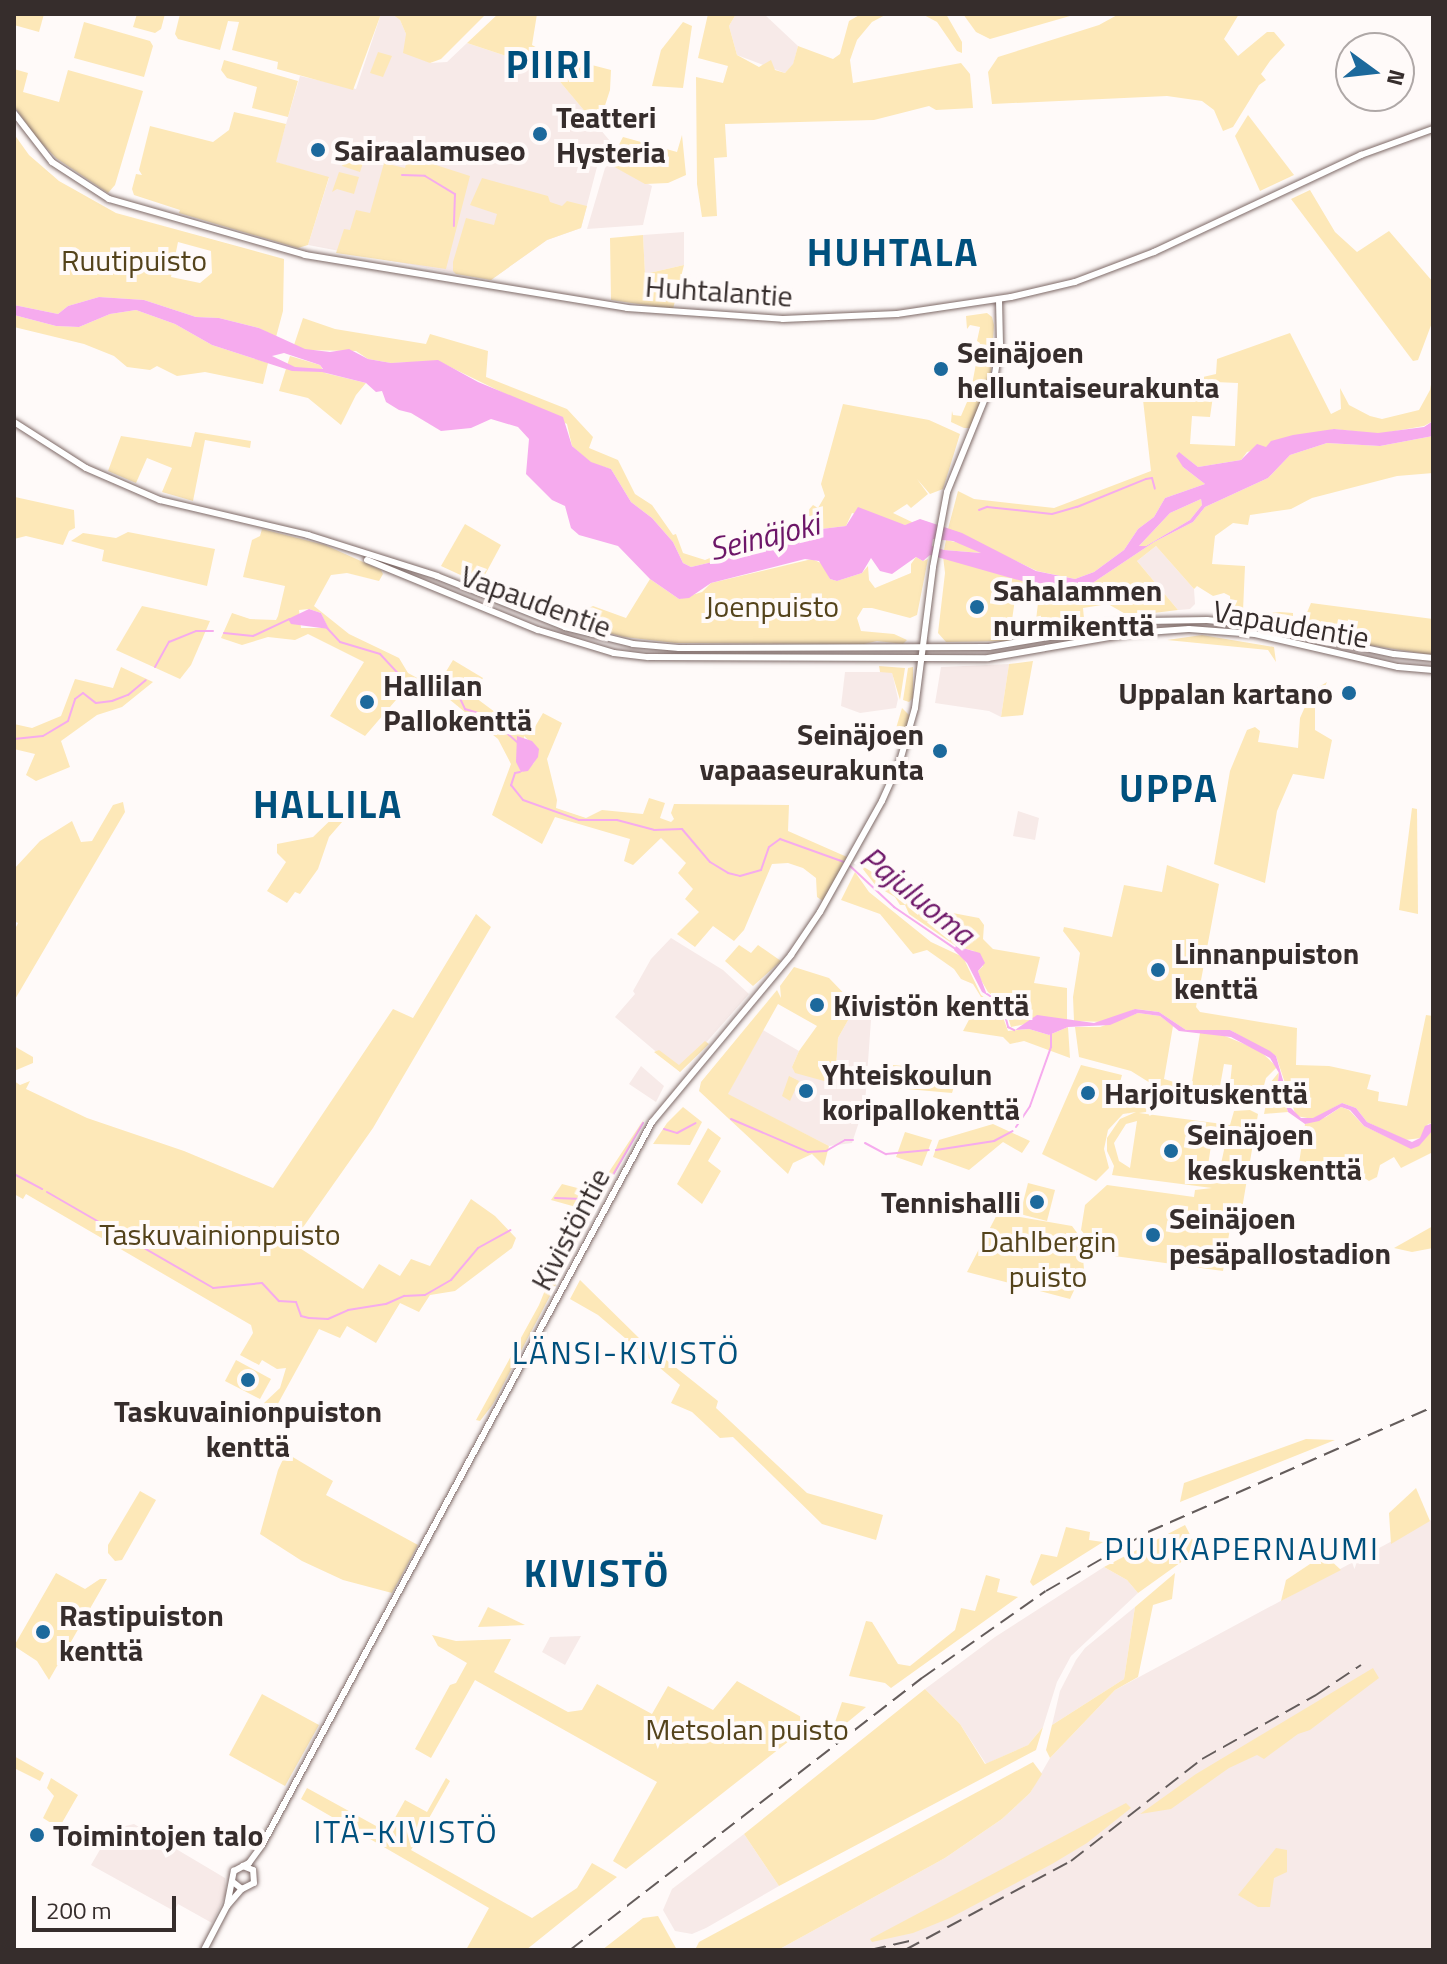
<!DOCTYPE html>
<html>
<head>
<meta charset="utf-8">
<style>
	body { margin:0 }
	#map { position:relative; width:1447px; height:1964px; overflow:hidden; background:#fffaf9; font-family:"Titillium Web",sans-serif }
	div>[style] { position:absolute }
	.built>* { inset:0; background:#f7eae8 }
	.green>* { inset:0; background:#fde8b8 }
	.water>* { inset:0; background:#f6abee }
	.stream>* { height:2px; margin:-1px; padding:0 1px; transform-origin:1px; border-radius:1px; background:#f6abee }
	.roads { filter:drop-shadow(0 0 2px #7e6a67) drop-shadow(0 0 2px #7e6a67) }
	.secondary>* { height:6px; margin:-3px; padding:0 3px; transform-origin:3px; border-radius:3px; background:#fff }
	.primary>* { height:6px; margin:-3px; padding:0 3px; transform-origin:3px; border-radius:3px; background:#fff }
	.rail>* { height:2px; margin-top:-1px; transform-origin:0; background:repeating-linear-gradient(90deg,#645c5b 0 16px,transparent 0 24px) }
	.dots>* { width:22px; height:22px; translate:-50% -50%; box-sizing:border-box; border:4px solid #fffaf9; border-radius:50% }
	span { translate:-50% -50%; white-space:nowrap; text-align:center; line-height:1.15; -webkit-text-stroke:8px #fffaf9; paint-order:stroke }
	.poi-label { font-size:30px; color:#362d2c; font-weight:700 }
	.left { translate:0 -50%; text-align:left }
	.right { translate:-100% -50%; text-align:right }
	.park-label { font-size:30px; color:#54431b }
	.street-label { font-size:30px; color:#362d2c }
	.water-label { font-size:32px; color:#6d1668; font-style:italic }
	.neighbourhood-label { font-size:32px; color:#00507d; letter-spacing:2px }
	.district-label { font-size:38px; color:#00507d; font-weight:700; letter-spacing:2px }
	.frame { position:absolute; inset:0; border:16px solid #362d2c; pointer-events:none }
	.north { position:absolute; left:1335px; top:32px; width:80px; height:80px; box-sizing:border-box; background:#fffaf9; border:2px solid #afa8a7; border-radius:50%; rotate:105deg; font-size:22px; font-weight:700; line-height:32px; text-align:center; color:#362d2c }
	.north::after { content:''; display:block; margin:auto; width:28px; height:36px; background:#1c699c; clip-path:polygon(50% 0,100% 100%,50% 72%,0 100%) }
	.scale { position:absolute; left:32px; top:1896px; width:144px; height:36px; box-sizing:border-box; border:4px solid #362d2c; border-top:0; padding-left:10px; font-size:24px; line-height:28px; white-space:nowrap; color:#362d2c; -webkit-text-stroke:6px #fffaf9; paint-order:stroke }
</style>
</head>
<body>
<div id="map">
	<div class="built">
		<i style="clip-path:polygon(381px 14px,394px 15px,400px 20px,406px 34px,430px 63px,447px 62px,467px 43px,551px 71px,610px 141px,597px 167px,581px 228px,547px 240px,491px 280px,308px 245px,329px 178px,275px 162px,300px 76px,356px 89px)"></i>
		<i style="clip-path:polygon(736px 14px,764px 14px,798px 46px,793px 65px,785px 73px,737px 55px,729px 26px)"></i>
		<i style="clip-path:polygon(609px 164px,652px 186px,643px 225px,587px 229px,605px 168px)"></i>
		<i style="clip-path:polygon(684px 232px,684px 265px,645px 274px,643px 235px)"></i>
		<i style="clip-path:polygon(1156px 546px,1194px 589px,1195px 604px,1190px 609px,1178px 610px,1137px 561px)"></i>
		<i style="clip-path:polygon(1009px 664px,1001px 717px,989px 711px,935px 703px,941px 667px)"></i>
		<i style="clip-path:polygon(845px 672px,892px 672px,898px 699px,896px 708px,860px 713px,841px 706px)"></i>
		<i style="clip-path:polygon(1018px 811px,1039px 818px,1035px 840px,1013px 836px)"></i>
		<i style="clip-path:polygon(671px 938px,723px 970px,749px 994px,680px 1072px,615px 1017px,635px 994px,633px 991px,651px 959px)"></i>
		<i style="clip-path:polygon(856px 1006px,864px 1009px,871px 1020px,865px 1104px,852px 1143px,829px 1146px,727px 1095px,763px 1030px,799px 1051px,792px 1067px,835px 1083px,838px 1038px)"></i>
		<i style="clip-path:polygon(641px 1066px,664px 1086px,656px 1102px,629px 1084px)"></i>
		<i style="clip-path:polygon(1433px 1519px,1433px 1950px,778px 1950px,945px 1858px,1002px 1819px,1030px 1793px,1050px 1758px,1115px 1690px)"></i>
		<i style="clip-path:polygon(1104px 1567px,1127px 1580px,1138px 1593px,1071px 1656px,1057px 1682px,1043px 1727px,1028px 1745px,986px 1764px,960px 1724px,925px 1689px,995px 1637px)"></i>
		<i style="clip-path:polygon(1135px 1607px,1124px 1679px,1052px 1725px,1060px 1691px,1076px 1660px,1085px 1648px)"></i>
		<i style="clip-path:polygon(581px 1636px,565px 1665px,542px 1652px,550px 1637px)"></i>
		<i style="clip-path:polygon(134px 1824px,225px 1878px,226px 1894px,212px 1923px,178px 1904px,174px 1911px,91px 1865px,112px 1829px)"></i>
		<i style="clip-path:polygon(744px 1834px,779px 1886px,706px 1928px,692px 1934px,675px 1931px,663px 1910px,672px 1889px)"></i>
	</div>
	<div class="green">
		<i style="clip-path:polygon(14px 14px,44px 14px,39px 32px,14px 25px)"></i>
		<i style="clip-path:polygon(137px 14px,165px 14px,161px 29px,155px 33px,133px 27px)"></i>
		<i style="clip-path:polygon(180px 14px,381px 14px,353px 90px,277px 69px,278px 62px,232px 50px,239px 22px,228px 21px,220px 50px,178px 39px,175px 34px)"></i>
		<i style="clip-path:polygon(392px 14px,486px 14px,441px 59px,430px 63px,403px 53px,406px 34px,400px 20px)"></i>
		<i style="clip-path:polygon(498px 14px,537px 14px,532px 45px,546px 53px,611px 70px,610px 90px,598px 127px,551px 71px,467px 43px)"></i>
		<i style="clip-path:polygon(708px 14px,736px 14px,729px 26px,737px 55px,759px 67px,771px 60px,775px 70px,785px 73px,793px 64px,798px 46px,833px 59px,840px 54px,849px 21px,861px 14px,887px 14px,872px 22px,857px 40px,850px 60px,853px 83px,961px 63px,970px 74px,973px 108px,936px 110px,929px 106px,874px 120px,725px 124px,727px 157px,714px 158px,717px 216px,702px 217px,697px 184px,696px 77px,723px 83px,728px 66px,698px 58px)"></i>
		<i style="clip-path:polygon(922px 14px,946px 14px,962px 42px,962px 53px,957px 51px,937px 22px)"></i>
		<i style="clip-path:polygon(963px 14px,1077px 14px,990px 39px,976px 32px)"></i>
		<i style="clip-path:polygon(1119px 14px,1239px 14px,1224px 39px,1238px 56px,1267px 32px,1274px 32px,1285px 45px,1270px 61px,1261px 74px,1266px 80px,1259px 85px,1233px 127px,1223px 131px,1214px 110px,1202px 101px,1167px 96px,992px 104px,988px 72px,998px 57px,1099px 25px)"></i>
		<i style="clip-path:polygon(84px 22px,150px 41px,153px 46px,144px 77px,74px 58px)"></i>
		<i style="clip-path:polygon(683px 22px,692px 26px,683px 88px,652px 86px,661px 50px)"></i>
		<i style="clip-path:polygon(378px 52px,392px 56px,383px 77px,370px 73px)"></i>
		<i style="clip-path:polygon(224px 60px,298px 81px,288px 117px,252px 108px,257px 87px,227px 78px,221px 70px)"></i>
		<i style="clip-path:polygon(14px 69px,28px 73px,23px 92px,59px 102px,68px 70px,143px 91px,115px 185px,108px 193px,56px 158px,37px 138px,14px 106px)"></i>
		<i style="clip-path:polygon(234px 112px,286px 124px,276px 162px,329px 177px,308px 245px,298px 248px,179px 213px,180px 210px,134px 195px,132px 189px,136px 174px,142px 175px,139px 170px,150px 126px,213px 142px,229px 130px)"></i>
		<i style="clip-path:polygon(1248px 115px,1294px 175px,1260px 191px,1235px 136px)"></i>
		<i style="clip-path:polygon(evenodd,14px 134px,29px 155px,59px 181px,116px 213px,284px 259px,283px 311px,276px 337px,259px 328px,219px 318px,196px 317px,144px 300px,99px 297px,68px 306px,58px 314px,14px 305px,14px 134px,178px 242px,211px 251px,212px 273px,200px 283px,171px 277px,178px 242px)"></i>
		<i style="clip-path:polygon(682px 135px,686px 175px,668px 183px,645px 184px,609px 164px,623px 137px,677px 152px)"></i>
		<i style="clip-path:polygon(350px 142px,381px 150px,379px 164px,365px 157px,360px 172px,342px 166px)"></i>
		<i style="clip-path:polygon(408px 156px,470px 176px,446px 269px,336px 253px,344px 229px,350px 230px,356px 210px,370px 213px,384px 163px,405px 168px)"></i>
		<i style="clip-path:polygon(339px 172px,359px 177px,354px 194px,337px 189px,332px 192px)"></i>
		<i style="clip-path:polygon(482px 178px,548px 196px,550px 202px,562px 206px,567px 201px,587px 206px,581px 228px,547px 240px,491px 280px,456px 274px,453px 271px,453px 262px,466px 218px,494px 225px,497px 214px,470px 205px)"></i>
		<i style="clip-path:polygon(1310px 190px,1335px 232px,1357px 252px,1389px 231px,1433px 282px,1433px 320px,1418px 360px,1413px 361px,1291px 199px)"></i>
		<i style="clip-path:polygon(643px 235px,645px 274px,684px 265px,673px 309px,611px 300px,610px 238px)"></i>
		<i style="clip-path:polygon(136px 310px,175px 324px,212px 345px,268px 363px,263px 384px,205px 372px,177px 376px,157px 366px,150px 370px,127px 367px,114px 356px,84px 344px,14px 327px,14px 315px,56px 326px,79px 327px,110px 314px)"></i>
		<i style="clip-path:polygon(987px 313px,992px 317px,994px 325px,991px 371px,982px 404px,970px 428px,964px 428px,951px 422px,952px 411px,953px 415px,961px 416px,970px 395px,980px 343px,977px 341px,980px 327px,970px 325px,967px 329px,966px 316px)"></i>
		<i style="clip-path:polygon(303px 318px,335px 329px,426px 344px,430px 334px,488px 351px,486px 377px,567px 409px,593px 437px,589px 448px,618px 460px,635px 494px,652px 505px,673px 535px,676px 534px,683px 553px,705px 560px,747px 543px,793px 534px,802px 525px,806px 513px,813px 505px,818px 508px,825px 496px,821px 484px,843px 404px,929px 420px,960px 434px,943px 489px,930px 494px,917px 479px,928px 494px,911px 508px,907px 504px,893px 513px,914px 523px,905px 525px,852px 513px,846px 526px,813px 530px,802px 541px,691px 567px,683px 563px,673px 542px,652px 518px,631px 502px,611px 469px,591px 463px,572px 446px,567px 424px,438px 361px,391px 363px,368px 359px,356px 351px,305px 350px,294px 345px)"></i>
		<i style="clip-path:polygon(evenodd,1290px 333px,1331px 414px,1341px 409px,1340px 388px,1349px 405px,1370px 416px,1382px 419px,1419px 410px,1430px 390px,1433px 373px,1433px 421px,1424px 426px,1378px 434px,1334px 429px,1247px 452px,1241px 460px,1198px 467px,1180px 453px,1183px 467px,1205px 484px,1165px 498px,1154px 517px,1138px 529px,1124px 550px,1094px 572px,1075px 579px,1037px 571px,948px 529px,958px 491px,974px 499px,1054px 508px,1151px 471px,1142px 391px,1216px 374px,1217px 359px,1290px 333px,1215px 382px,1238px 383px,1235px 446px,1190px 444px,1192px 416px,1210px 417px,1215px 382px)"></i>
		<i style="clip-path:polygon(290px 356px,320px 365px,325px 373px,366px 383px,356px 395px,341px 425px,308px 398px,279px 391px)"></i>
		<i style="clip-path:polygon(195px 432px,251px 441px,250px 448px,205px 440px,193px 501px,162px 492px,172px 468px,147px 458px,136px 483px,108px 471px,121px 436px,191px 447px)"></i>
		<i style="clip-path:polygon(1433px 436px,1433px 473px,1397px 476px,1312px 498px,1291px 509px,1250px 515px,1248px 525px,1233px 523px,1215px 536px,1212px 564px,1245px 566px,1243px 611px,1231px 611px,1230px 596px,1224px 593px,1213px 596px,1197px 586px,1194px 589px,1156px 546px,1137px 561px,1178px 610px,1129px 616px,1108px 604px,1083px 608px,1085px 629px,1034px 638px,1039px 594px,1017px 585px,1009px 641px,946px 642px,938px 633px,945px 573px,943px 556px,1050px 589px,1062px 591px,1085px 588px,1154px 542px,1193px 522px,1205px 507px,1268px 478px,1290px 455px,1327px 443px,1380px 446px)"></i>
		<i style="clip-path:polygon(14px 494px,15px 497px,74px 510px,75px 528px,69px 531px,63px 545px,26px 536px,14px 539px)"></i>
		<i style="clip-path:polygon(1201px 499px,1202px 505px,1190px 520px,1146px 546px,1139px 546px,1170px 513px)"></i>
		<i style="clip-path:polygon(465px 524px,501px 545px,480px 584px,441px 566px)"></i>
		<i style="clip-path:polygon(evenodd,262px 529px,325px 545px,381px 570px,383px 574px,379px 581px,347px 573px,331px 575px,314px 606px,349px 634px,399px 658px,408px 673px,436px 688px,453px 660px,483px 678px,472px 695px,507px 721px,532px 732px,543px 713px,562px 723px,547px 759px,557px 800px,556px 808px,586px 818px,602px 810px,643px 814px,649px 798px,665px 803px,660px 818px,671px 822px,674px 819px,671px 813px,674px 804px,789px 805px,788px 831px,847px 857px,823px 901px,817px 897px,816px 878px,803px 868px,788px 863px,772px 864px,744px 930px,734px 941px,713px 926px,695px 947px,677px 934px,699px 912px,685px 899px,693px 889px,678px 873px,686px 863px,661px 838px,633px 865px,624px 861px,630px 839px,555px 817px,542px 844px,492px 815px,511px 764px,498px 739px,444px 695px,429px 699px,402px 693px,365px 736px,330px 716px,364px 662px,308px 634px,295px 640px,268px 637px,242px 645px,221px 638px,232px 613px,250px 619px,276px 620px,278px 616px,285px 586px,243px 577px,252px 540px,260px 536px,262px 529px,309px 609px,321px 613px,328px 628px,301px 628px,299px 610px,309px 609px,262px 529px,524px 736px,538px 749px,534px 763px,522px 772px,524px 736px)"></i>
		<i style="clip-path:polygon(128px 532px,215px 549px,207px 586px,102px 561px,104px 550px,71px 541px,83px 533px,116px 538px)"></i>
		<i style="clip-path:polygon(946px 540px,960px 543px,982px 553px,944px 550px)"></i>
		<i style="clip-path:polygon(916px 557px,923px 561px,928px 559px,917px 615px,910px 618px,872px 608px,863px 608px,857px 618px,861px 631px,894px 634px,907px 640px,903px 644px,877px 641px,864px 644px,675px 643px,624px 637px,586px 627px,589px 608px,593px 606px,626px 618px,650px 579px,679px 599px,702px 592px,711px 583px,812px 559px,823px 564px,830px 579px,837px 581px,862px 573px,868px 566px,869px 580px,875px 588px,911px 573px,911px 564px)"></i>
		<i style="clip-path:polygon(1311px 603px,1433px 619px,1433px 655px,1368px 645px,1309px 630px,1303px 622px)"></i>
		<i style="clip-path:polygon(142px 606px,210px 621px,191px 665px,180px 679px,116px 650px)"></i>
		<i style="clip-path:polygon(1280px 612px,1293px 613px,1293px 618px,1284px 622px,1251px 615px)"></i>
		<i style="clip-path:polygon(1202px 635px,1274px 647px,1276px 662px,1268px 650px,1167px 640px)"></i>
		<i style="clip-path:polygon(1033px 661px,1023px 715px,1001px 717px,1009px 664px)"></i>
		<i style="clip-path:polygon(879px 666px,905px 668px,900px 700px,892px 673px,880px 672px)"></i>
		<i style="clip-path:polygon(121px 667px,153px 682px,122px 707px,97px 715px,61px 741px,70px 767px,36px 781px,26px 775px,35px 754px,14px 749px,14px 724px,32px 728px,61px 716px,75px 679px,113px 688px)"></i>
		<i style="clip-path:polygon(913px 667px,913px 698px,909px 702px,903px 700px,908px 668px)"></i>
		<i style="clip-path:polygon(1327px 682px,1315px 708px,1315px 730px,1332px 740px,1324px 779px,1293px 774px,1277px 811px,1265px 883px,1214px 864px,1230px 771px,1247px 730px,1255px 727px,1260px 731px,1258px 742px,1298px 748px,1300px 718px,1312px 691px)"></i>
		<i style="clip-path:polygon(902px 708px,910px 716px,900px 745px,892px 742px)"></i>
		<i style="clip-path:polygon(123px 802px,125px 812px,14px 1001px,14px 931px,18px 923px,14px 921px,14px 869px,40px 841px,72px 821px,81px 842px,92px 841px,113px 805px)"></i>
		<i style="clip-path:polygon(1412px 808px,1417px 809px,1418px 914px,1399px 910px)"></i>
		<i style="clip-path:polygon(342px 809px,349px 814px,329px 837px,318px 869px,300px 894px,295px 892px,287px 903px,267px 891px,286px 862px,277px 853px,277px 844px,313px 837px)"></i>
		<i style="clip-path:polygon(859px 864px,911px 896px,921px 907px,979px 918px,984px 925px,983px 939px,993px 949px,1040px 957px,1034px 983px,1067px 988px,1067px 1020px,1050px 1019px,1011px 1027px,1004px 1004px,988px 992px,981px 980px,978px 971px,983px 966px,974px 951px,956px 946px,909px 914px,905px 905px,900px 905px,895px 897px,876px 886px)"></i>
		<i style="clip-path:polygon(1167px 865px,1219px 884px,1196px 1007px,1200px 1012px,1297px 1028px,1296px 1065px,1329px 1066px,1371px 1075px,1367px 1089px,1379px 1092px,1378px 1101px,1407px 1106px,1426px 1015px,1433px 1016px,1433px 1123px,1428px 1124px,1421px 1138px,1405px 1140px,1367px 1122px,1356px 1108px,1342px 1103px,1313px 1119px,1296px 1116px,1276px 1056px,1230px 1030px,1186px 1030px,1159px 1012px,1144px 1010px,1135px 1009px,1105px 1022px,1074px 1021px,1073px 997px,1080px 953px,1063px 931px,1064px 927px,1112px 937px,1124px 885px,1162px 892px)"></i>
		<i style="clip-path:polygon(855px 872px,869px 892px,931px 942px,963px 957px,981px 995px,1000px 1009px,1008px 1031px,1029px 1029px,1049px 1035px,1068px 1027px,1070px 1058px,1024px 1041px,1010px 1044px,1003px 1037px,963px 1031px,981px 997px,973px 984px,961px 979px,954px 969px,927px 950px,913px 954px,880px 914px,841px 900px)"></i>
		<i style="clip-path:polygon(476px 914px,491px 927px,373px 1128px,292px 1243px,363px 1289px,379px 1264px,400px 1276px,411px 1259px,430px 1266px,471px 1199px,495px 1216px,516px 1238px,512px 1248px,455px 1291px,430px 1295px,419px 1312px,400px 1303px,376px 1343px,347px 1326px,340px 1338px,319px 1329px,275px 1409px,264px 1403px,280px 1388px,286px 1368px,277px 1369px,262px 1360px,259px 1365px,240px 1355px,253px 1333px,251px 1325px,26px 1194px,23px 1199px,14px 1194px,14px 1081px,20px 1085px,30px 1081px,26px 1089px,87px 1118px,184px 1151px,273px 1188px,393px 1009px,413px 1018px)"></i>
		<i style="clip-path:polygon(739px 945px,751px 953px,758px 945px,781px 961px,753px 986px,725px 961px)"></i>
		<i style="clip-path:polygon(794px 967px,829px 978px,856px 1006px,838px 1038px,835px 1084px,795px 1073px,792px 1067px,799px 1051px,817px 1026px,778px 1004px,728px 1094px,829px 1146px,824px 1166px,812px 1154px,793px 1163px,788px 1174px,699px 1091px,701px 1082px,777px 990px,781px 998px,780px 986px)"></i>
		<i style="clip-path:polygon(1138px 1013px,1160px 1016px,1173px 1026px,1164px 1079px,1184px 1085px,1182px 1096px,1163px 1091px,1131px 1071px,1079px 1057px,1075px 1027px,1100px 1027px)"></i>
		<i style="clip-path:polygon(1215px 1032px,1259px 1050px,1277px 1067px,1266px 1078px,1259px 1104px,1257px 1098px,1229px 1094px,1232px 1065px,1224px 1064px,1219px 1092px,1191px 1088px,1200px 1033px)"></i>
		<i style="clip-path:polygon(705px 1041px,709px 1044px,680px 1072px,654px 1052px,659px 1050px,679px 1065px)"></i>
		<i style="clip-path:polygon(14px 1046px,33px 1057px,33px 1063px,14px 1071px)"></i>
		<i style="clip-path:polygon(893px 1065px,959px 1071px,952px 1093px,895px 1088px)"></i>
		<i style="clip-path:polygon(evenodd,1081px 1065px,1122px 1075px,1116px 1097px,1148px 1101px,1146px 1112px,1139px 1113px,1230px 1125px,1234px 1111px,1250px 1110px,1258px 1114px,1243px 1203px,1242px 1208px,1233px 1210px,1223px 1271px,1100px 1254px,1081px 1230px,1085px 1205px,1107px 1185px,1194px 1197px,1195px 1190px,1212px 1188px,1112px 1175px,1114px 1166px,1107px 1151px,1107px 1138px,1120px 1119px,1136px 1112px,1123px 1114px,1108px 1130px,1104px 1149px,1109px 1168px,1096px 1181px,1042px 1154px,1081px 1065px,1137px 1121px,1130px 1168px,1119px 1161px,1114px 1143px,1126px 1124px,1137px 1121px,1081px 1065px,1213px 1132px,1223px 1141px,1224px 1150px,1219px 1173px,1206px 1179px,1213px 1132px)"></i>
		<i style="clip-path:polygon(1279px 1072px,1278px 1081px,1288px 1112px,1264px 1114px,1270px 1083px)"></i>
		<i style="clip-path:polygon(789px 1076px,799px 1081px,790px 1101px,782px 1096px)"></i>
		<i style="clip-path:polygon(683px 1107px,702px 1122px,690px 1145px,653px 1144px,667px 1123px)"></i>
		<i style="clip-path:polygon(1341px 1107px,1349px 1110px,1364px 1126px,1411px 1148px,1433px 1130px,1433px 1152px,1401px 1168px,1394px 1157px,1380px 1165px,1377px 1177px,1369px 1181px,1349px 1168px,1308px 1164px,1297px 1176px,1305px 1124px,1326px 1117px)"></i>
		<i style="clip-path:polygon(644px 1119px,629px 1148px,563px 1268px,555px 1259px,581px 1217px,576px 1207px,551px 1200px,562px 1184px,585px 1190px,589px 1184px,601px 1184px)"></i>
		<i style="clip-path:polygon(993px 1124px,1030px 1141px,1022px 1153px,1003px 1142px,969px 1170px,933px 1157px,939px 1140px)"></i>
		<i style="clip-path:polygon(708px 1128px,721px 1138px,708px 1161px,721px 1171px,702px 1204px,677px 1184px)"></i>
		<i style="clip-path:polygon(905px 1132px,932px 1140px,922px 1166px,896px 1157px)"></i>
		<i style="clip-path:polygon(1028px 1183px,1055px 1190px,1047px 1221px,1020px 1214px)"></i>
		<i style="clip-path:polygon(1003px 1203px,1020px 1217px,1072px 1226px,1081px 1238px,1084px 1269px,1070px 1299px,967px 1272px)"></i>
		<i style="clip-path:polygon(1433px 1226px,1433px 1248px,1412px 1252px,1394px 1248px)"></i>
		<i style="clip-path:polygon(554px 1268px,561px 1275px,493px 1404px,480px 1421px,476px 1420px,539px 1305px)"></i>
		<i style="clip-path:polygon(580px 1280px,640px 1339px,718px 1401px,716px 1408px,807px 1493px,883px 1515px,876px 1540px,822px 1524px,733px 1437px,720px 1438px,692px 1412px,671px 1403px,680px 1385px,598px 1315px,570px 1299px)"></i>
		<i style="clip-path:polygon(236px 1360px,271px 1379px,260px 1399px,225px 1381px)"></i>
		<i style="clip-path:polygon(1306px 1439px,1335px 1440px,1180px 1502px,1184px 1483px)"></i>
		<i style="clip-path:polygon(286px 1453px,333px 1481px,326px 1495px,418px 1545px,392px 1593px,343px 1580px,302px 1561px,260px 1534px,278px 1470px)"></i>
		<i style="clip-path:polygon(1416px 1488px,1430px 1521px,1391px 1544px,1389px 1513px)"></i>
		<i style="clip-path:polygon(140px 1491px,156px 1500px,122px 1560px,115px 1561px,108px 1553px,108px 1545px)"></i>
		<i style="clip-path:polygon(1185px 1525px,1198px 1550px,1138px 1593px,1127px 1580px,1104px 1567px)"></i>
		<i style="clip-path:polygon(1066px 1527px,1090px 1532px,1089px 1540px,1103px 1542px,1033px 1586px,1030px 1582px,1041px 1554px,1057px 1557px)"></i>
		<i style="clip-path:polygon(1328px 1558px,1341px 1570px,1281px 1601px,1286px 1580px,1310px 1564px)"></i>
		<i style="clip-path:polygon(56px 1573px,85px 1589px,100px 1579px,107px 1579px,49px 1680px,37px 1661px,14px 1646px)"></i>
		<i style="clip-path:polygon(1175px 1573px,1172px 1599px,1153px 1605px,1138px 1677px,1115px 1690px,1050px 1758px,1046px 1750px,1052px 1725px,1124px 1679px,1135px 1607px)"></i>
		<i style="clip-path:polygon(986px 1575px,1000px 1579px,997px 1592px,1018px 1597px,891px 1688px,885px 1683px,849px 1676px,866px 1621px,872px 1622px,898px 1664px,910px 1666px,955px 1630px,961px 1608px,975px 1611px)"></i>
		<i style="clip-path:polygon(488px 1607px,525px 1625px,478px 1627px)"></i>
		<i style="clip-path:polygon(432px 1635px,456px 1641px,511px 1639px,494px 1672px,568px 1712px,582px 1710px,597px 1684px,652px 1714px,668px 1686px,713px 1710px,737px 1681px,812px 1723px,626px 1869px,613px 1861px,657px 1782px,475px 1680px,431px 1758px,415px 1749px,450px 1685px,456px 1683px,467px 1663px,438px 1646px)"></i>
		<i style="clip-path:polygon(1373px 1668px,1379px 1678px,1310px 1730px,1298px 1734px,1264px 1759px,1257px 1755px,1229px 1768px,1171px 1809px,1140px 1814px,1196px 1774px)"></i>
		<i style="clip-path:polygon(925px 1689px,960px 1724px,985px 1764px,1028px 1745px,1043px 1727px,1036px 1750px,779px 1886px,744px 1834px)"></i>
		<i style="clip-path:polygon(262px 1694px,319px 1725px,285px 1786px,229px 1755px)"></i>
		<i style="clip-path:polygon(842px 1702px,866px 1707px,838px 1730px,833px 1728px)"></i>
		<i style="clip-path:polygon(14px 1756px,44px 1773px,40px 1781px,14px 1768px)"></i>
		<i style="clip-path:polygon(1033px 1762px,1042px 1774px,1030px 1793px,1002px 1819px,945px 1858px,778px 1950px,695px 1950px,699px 1942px)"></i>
		<i style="clip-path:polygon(51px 1778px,78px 1795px,59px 1828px,43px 1818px,54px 1796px,47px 1788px)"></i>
		<i style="clip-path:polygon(446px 1778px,450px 1781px,411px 1850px,532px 1918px,577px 1888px,592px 1863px,617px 1877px,526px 1950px,466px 1950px,489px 1908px,301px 1799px,307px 1788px,387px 1832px,405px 1800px,427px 1812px)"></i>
		<i style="clip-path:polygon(1126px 1803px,1131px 1808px,1087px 1843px,1052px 1864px,950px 1918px,913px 1933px,872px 1942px,870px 1939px)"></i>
		<i style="clip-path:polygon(1276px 1848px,1287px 1850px,1287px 1872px,1274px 1878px,1270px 1907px,1258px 1907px,1238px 1895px)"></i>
		<i style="clip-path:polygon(658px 1916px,677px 1950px,602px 1950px,643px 1918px)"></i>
	</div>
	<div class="water">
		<i style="clip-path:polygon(evenodd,99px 297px,144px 300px,196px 317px,219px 318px,259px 328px,305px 349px,330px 352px,349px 349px,368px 359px,391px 363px,438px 360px,478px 382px,563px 417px,572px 446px,591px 462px,611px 469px,631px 502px,652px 518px,673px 542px,683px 563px,691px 567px,802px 541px,813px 530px,846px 526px,858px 507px,905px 525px,920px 519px,962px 533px,1036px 571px,1075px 579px,1094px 572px,1124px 550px,1138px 529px,1154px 517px,1165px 498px,1205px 484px,1183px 467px,1176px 456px,1179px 452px,1198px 467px,1241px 460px,1257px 444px,1266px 447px,1271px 441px,1293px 435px,1334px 429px,1378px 433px,1424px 427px,1433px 421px,1433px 436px,1380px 446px,1327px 443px,1290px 455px,1268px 478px,1205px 507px,1193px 522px,1154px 542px,1085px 588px,1062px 591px,1050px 589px,930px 555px,923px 561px,916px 557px,892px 574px,880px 571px,871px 558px,862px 573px,837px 581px,830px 579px,819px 561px,805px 559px,711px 583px,689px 598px,679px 599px,650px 579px,618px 546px,579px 535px,571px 528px,565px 506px,552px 500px,526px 474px,529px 439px,518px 427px,491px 419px,471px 428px,441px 431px,411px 413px,399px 410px,386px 402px,382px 391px,376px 392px,366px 383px,322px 372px,292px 371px,212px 345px,175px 324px,136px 310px,110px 314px,79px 327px,56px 326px,14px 315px,14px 305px,58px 314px,68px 306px,99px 297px,284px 353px,320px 365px,323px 369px,295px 367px,272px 356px,284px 353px,99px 297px,1201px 499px,1202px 505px,1190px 520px,1146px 546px,1139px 546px,1170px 513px,1201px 499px,99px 297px,933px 539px,953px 541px,981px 553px,944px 550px,932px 546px,933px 539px)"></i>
		<i style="clip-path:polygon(309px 609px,321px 613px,329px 629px,291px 624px,288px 619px)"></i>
		<i style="clip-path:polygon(517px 736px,532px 741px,539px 749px,538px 757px,528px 771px,521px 772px,516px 762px)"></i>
		<i style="clip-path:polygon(956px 946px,980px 953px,985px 963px,978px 971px,987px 995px,982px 992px,967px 963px,954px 950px)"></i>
		<i style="clip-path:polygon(1135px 1009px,1159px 1012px,1186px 1030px,1230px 1030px,1270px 1051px,1276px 1056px,1291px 1108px,1301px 1118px,1313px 1118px,1342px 1103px,1356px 1108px,1367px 1122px,1412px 1142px,1420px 1138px,1425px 1126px,1433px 1123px,1433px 1130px,1419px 1146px,1411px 1149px,1364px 1126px,1350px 1110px,1341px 1107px,1319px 1121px,1305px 1124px,1288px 1112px,1278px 1081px,1279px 1073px,1270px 1058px,1231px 1037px,1179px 1031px,1160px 1016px,1138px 1013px,1110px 1025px,1068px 1027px,1049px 1035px,1029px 1029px,1015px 1030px,1037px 1015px,1094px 1023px)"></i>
	</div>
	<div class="stream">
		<i style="left:402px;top:175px;width:23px;rotate:2deg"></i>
		<i style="left:425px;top:176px;width:35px;rotate:31deg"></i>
		<i style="left:455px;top:194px;width:32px;rotate:92deg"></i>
		<i style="left:979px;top:510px;width:9px;rotate:-21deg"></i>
		<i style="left:987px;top:507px;width:65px;rotate:6.1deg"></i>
		<i style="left:1052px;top:514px;width:26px;rotate:-16deg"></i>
		<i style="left:1077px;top:507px;width:74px;rotate:-22.1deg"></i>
		<i style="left:1146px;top:479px;width:6px;rotate:-9deg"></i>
		<i style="left:1152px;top:478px;width:11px;rotate:75deg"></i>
		<i style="left:327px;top:628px;width:19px;rotate:47deg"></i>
		<i style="left:340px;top:642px;width:42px;rotate:16.7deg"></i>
		<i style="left:380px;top:654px;width:37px;rotate:47deg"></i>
		<i style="left:405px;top:681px;width:19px;rotate:28deg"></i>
		<i style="left:422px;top:690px;width:36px;rotate:6deg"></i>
		<i style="left:458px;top:694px;width:17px;rotate:65deg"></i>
		<i style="left:465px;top:709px;width:24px;rotate:17deg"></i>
		<i style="left:488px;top:716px;width:39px;rotate:42deg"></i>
		<i style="left:224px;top:633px;width:29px;rotate:6deg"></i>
		<i style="left:253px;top:636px;width:40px;rotate:-25deg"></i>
		<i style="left:155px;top:667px;width:29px;rotate:-61deg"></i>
		<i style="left:169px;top:642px;width:29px;rotate:-22deg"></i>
		<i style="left:196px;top:631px;width:17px"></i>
		<i style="left:14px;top:739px;width:29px;rotate:-6deg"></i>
		<i style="left:43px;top:736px;width:29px;rotate:-31deg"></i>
		<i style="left:68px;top:721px;width:23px;rotate:-72deg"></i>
		<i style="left:75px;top:699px;width:10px;rotate:-37deg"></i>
		<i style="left:83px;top:693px;width:16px;rotate:38deg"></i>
		<i style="left:96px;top:703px;width:16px;rotate:-7deg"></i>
		<i style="left:112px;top:701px;width:17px;rotate:-21deg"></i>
		<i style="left:128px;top:695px;width:23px;rotate:-40deg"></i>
		<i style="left:520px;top:772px;width:5px;rotate:169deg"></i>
		<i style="left:515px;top:773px;width:13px;rotate:108deg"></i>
		<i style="left:511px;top:785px;width:19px;rotate:51deg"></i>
		<i style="left:523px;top:800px;width:59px;rotate:19.7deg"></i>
		<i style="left:579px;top:820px;width:38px"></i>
		<i style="left:617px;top:820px;width:38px;rotate:15deg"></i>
		<i style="left:654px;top:830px;width:28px;rotate:-2deg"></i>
		<i style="left:682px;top:829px;width:43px;rotate:49.7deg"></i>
		<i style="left:710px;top:862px;width:21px;rotate:31deg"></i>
		<i style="left:728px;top:873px;width:12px;rotate:14deg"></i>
		<i style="left:740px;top:876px;width:22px;rotate:-16deg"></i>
		<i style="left:761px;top:870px;width:24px;rotate:-71deg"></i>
		<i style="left:769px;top:847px;width:14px;rotate:-36deg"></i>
		<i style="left:780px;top:839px;width:68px;rotate:19.8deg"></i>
		<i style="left:849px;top:865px;width:62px;rotate:43deg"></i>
		<i style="left:894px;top:907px;width:76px;rotate:34.3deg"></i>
		<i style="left:987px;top:994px;width:18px;rotate:34deg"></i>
		<i style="left:1002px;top:1004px;width:24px;rotate:75deg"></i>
		<i style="left:1008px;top:1027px;width:7px;rotate:27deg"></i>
		<i style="left:731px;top:1119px;width:84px;rotate:23.2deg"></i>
		<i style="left:808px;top:1152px;width:18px;rotate:-3deg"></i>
		<i style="left:826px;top:1151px;width:22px;rotate:-30deg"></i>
		<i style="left:845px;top:1140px;width:8px"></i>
		<i style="left:1016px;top:1127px;width:25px;rotate:-56deg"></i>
		<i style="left:1030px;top:1106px;width:63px;rotate:-70.4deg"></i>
		<i style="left:1051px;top:1047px;width:14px;rotate:-90deg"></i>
		<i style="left:664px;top:1129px;width:14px;rotate:17deg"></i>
		<i style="left:677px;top:1133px;width:21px;rotate:-28deg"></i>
		<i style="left:865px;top:1143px;width:24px;rotate:28deg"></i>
		<i style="left:886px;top:1154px;width:43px;rotate:-5.3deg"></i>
		<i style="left:936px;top:1150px;width:59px;rotate:-8.8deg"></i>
		<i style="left:994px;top:1141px;width:21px;rotate:-28deg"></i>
		<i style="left:14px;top:1174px;width:32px;rotate:28deg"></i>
		<i style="left:47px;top:1192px;width:192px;rotate:30deg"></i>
		<i style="left:213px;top:1288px;width:49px;rotate:-5.8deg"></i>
		<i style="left:262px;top:1283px;width:25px;rotate:47deg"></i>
		<i style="left:279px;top:1301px;width:17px;rotate:3deg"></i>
		<i style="left:296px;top:1302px;width:15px;rotate:70deg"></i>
		<i style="left:301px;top:1316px;width:8px;rotate:14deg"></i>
		<i style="left:309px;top:1318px;width:19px;rotate:3deg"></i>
		<i style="left:328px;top:1319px;width:22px;rotate:-24deg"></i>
		<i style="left:348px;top:1310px;width:38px;rotate:-9deg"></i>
		<i style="left:386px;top:1304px;width:20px;rotate:-24deg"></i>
		<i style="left:404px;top:1296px;width:21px;rotate:-3deg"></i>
		<i style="left:425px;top:1295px;width:30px;rotate:-30deg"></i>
		<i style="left:451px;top:1280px;width:42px;rotate:-49.8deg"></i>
		<i style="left:478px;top:1248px;width:37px;rotate:-29deg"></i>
		<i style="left:555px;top:1198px;width:34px;rotate:2deg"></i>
		<i style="left:589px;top:1199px;width:16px;rotate:-27deg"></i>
		<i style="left:603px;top:1192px;width:80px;rotate:-59.9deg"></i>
	</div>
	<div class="roads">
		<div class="secondary">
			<i style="left:14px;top:113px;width:62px;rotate:52.2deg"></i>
			<i style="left:52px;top:162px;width:68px;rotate:33deg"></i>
			<i style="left:109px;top:199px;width:204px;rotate:15.9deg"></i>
			<i style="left:305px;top:255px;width:326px;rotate:9.3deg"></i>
			<i style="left:627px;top:308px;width:156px;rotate:4deg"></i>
			<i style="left:783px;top:319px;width:114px;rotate:-2.5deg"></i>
			<i style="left:897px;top:314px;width:115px;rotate:-8.5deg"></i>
			<i style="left:1011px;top:297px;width:66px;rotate:-13.2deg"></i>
			<i style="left:1075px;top:282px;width:85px;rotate:-20.8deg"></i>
			<i style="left:1154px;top:252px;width:229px;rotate:-25.1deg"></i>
			<i style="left:1361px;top:155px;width:77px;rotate:-19.9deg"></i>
			<i style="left:233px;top:1882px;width:11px;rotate:38deg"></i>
			<i style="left:242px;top:1889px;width:13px;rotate:-27deg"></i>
			<i style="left:254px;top:1883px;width:13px;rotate:-94deg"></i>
			<i style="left:253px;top:1870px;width:11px;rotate:-158deg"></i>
			<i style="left:227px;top:1906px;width:36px;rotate:-79deg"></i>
			<i style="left:234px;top:1871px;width:17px;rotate:-28deg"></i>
			<i style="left:249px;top:1863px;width:22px;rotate:-54deg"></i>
			<i style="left:262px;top:1845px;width:821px;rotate:-61.66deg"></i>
			<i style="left:652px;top:1122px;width:217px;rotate:-50.2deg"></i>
			<i style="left:791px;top:955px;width:52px;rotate:-56deg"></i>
			<i style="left:820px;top:912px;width:127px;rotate:-60.8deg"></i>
			<i style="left:882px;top:801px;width:44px;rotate:-65.8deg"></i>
			<i style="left:900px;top:761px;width:55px;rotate:-74.2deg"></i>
			<i style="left:915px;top:708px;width:142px;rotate:-82.7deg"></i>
			<i style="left:933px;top:567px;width:76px;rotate:-79.4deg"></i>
			<i style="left:947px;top:492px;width:127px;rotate:-67.9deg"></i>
			<i style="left:995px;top:374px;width:30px;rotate:-81deg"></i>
			<i style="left:1000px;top:344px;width:45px;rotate:-91.3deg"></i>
			<i style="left:204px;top:1950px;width:50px;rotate:-62.4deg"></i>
			<i style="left:227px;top:1906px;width:23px;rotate:-49deg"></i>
		</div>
		<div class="primary">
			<i style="left:14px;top:422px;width:85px;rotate:32.6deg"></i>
			<i style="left:86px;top:468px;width:81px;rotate:23.4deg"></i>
			<i style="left:160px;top:500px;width:152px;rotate:13.3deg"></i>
			<i style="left:308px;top:535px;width:135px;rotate:17.6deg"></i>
			<i style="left:437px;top:576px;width:138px;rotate:21.7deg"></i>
			<i style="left:565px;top:627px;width:70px;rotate:14deg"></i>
			<i style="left:633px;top:644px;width:46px;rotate:5deg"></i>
			<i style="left:679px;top:648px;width:310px;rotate:-0.2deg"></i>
			<i style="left:989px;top:647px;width:159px;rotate:-9.4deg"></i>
			<i style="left:1146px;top:621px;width:61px;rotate:-0.9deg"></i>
			<i style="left:1207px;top:620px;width:50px;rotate:5.7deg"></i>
			<i style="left:1257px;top:625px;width:140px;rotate:12deg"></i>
			<i style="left:1394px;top:654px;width:39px;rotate:6deg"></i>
			<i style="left:367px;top:560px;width:185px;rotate:22.3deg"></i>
			<i style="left:538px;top:630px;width:79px;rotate:16.8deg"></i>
			<i style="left:614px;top:653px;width:34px;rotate:7deg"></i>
			<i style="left:648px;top:657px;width:340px;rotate:0.2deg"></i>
			<i style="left:988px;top:658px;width:147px;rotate:-9.8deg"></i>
			<i style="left:1133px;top:633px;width:56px;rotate:-4.1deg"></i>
			<i style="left:1189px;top:629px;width:66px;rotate:4.3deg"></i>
			<i style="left:1255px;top:634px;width:147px;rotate:13deg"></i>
			<i style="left:1398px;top:667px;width:35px;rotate:5deg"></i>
		</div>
	</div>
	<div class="rail">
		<i style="left:570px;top:1950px;width:445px;rotate:-37.7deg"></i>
		<i style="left:922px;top:1678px;width:151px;rotate:-35.1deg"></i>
		<i style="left:1046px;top:1591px;width:118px;rotate:-30deg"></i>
		<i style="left:1148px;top:1532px;width:311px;rotate:-23.7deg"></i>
		<i style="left:870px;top:1950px;width:45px;rotate:-12.8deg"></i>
		<i style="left:905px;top:1950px;width:188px;rotate:-28.2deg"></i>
		<i style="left:1071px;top:1861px;width:166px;rotate:-37.9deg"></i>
		<i style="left:1202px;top:1759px;width:131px;rotate:-29.3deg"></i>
		<i style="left:1316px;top:1695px;width:54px;rotate:-33.7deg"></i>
	</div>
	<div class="dots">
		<i style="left:540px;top:134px;background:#1c699c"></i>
		<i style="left:318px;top:150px;background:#1c699c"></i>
		<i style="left:941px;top:369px;background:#1c699c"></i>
		<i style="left:977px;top:607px;background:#1c699c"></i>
		<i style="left:1349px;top:693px;background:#1c699c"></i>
		<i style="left:367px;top:702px;background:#1c699c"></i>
		<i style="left:940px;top:751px;background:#1c699c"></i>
		<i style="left:1158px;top:970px;background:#1c699c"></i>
		<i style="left:817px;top:1005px;background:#1c699c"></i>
		<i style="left:806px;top:1091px;background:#1c699c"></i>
		<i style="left:1088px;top:1093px;background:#1c699c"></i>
		<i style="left:1171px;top:1151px;background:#1c699c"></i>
		<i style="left:1037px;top:1202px;background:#1c699c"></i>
		<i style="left:1153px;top:1235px;background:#1c699c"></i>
		<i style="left:248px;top:1380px;background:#1c699c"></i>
		<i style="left:43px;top:1632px;background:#1c699c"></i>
		<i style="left:37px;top:1835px;background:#1c699c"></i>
	</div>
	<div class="poi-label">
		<span class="left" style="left:556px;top:134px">Teatteri<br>Hysteria</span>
		<span class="left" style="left:334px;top:150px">Sairaalamuseo</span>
		<span class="left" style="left:957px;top:369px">Seinäjoen<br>helluntaiseurakunta</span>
		<span class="left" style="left:993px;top:607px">Sahalammen<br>nurmikenttä</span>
		<span class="left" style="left:383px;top:702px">Hallilan<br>Pallokenttä</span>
		<span class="right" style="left:1333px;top:693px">Uppalan kartano</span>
		<span class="right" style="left:924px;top:751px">Seinäjoen<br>vapaaseurakunta</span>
		<span class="left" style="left:1174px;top:970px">Linnanpuiston<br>kenttä</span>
		<span class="left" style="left:833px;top:1005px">Kivistön kenttä</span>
		<span class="left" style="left:822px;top:1091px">Yhteiskoulun<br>koripallokenttä</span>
		<span class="left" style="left:1104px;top:1093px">Harjoituskenttä</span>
		<span class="left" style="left:1187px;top:1151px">Seinäjoen<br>keskuskenttä</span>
		<span class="right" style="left:1021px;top:1202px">Tennishalli</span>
		<span class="left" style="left:1169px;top:1235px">Seinäjoen<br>pesäpallostadion</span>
		<span style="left:248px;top:1428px">Taskuvainionpuiston<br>kenttä</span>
		<span class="left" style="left:59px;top:1632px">Rastipuiston<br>kenttä</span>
		<span class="left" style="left:53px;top:1835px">Toimintojen talo</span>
	</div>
	<div class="park-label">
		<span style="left:134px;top:260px">Ruutipuisto</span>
		<span style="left:772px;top:606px">Joenpuisto</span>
		<span style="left:220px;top:1234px">Taskuvainionpuisto</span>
		<span style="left:1048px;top:1258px">Dahlbergin<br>puisto</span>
		<span style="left:747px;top:1729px">Metsolan puisto</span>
	</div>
	<div class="street-label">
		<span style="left:719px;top:291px;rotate:4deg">Huhtalantie</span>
		<span style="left:536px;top:601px;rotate:20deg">Vapaudentie</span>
		<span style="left:1291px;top:624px;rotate:10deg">Vapaudentie</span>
		<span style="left:570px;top:1229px;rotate:-62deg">Kivistöntie</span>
	</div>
	<div class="water-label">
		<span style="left:764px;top:536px;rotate:-14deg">Seinäjoki</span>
		<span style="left:918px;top:895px;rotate:39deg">Pajuluoma</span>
	</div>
	<div class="neighbourhood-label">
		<span style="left:626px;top:1352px">LÄNSI-KIVISTÖ</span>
		<span style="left:1242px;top:1548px">PUUKAPERNAUMI</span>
		<span style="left:406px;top:1831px">ITÄ-KIVISTÖ</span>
	</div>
	<div class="district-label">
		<span style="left:550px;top:65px">PIIRI</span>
		<span style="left:893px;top:253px">HUHTALA</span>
		<span style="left:1169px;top:789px">UPPA</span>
		<span style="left:328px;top:805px">HALLILA</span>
		<span style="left:597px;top:1574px">KIVISTÖ</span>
	</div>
	<div class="frame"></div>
	<div class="north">N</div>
	<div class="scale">200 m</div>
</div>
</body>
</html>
